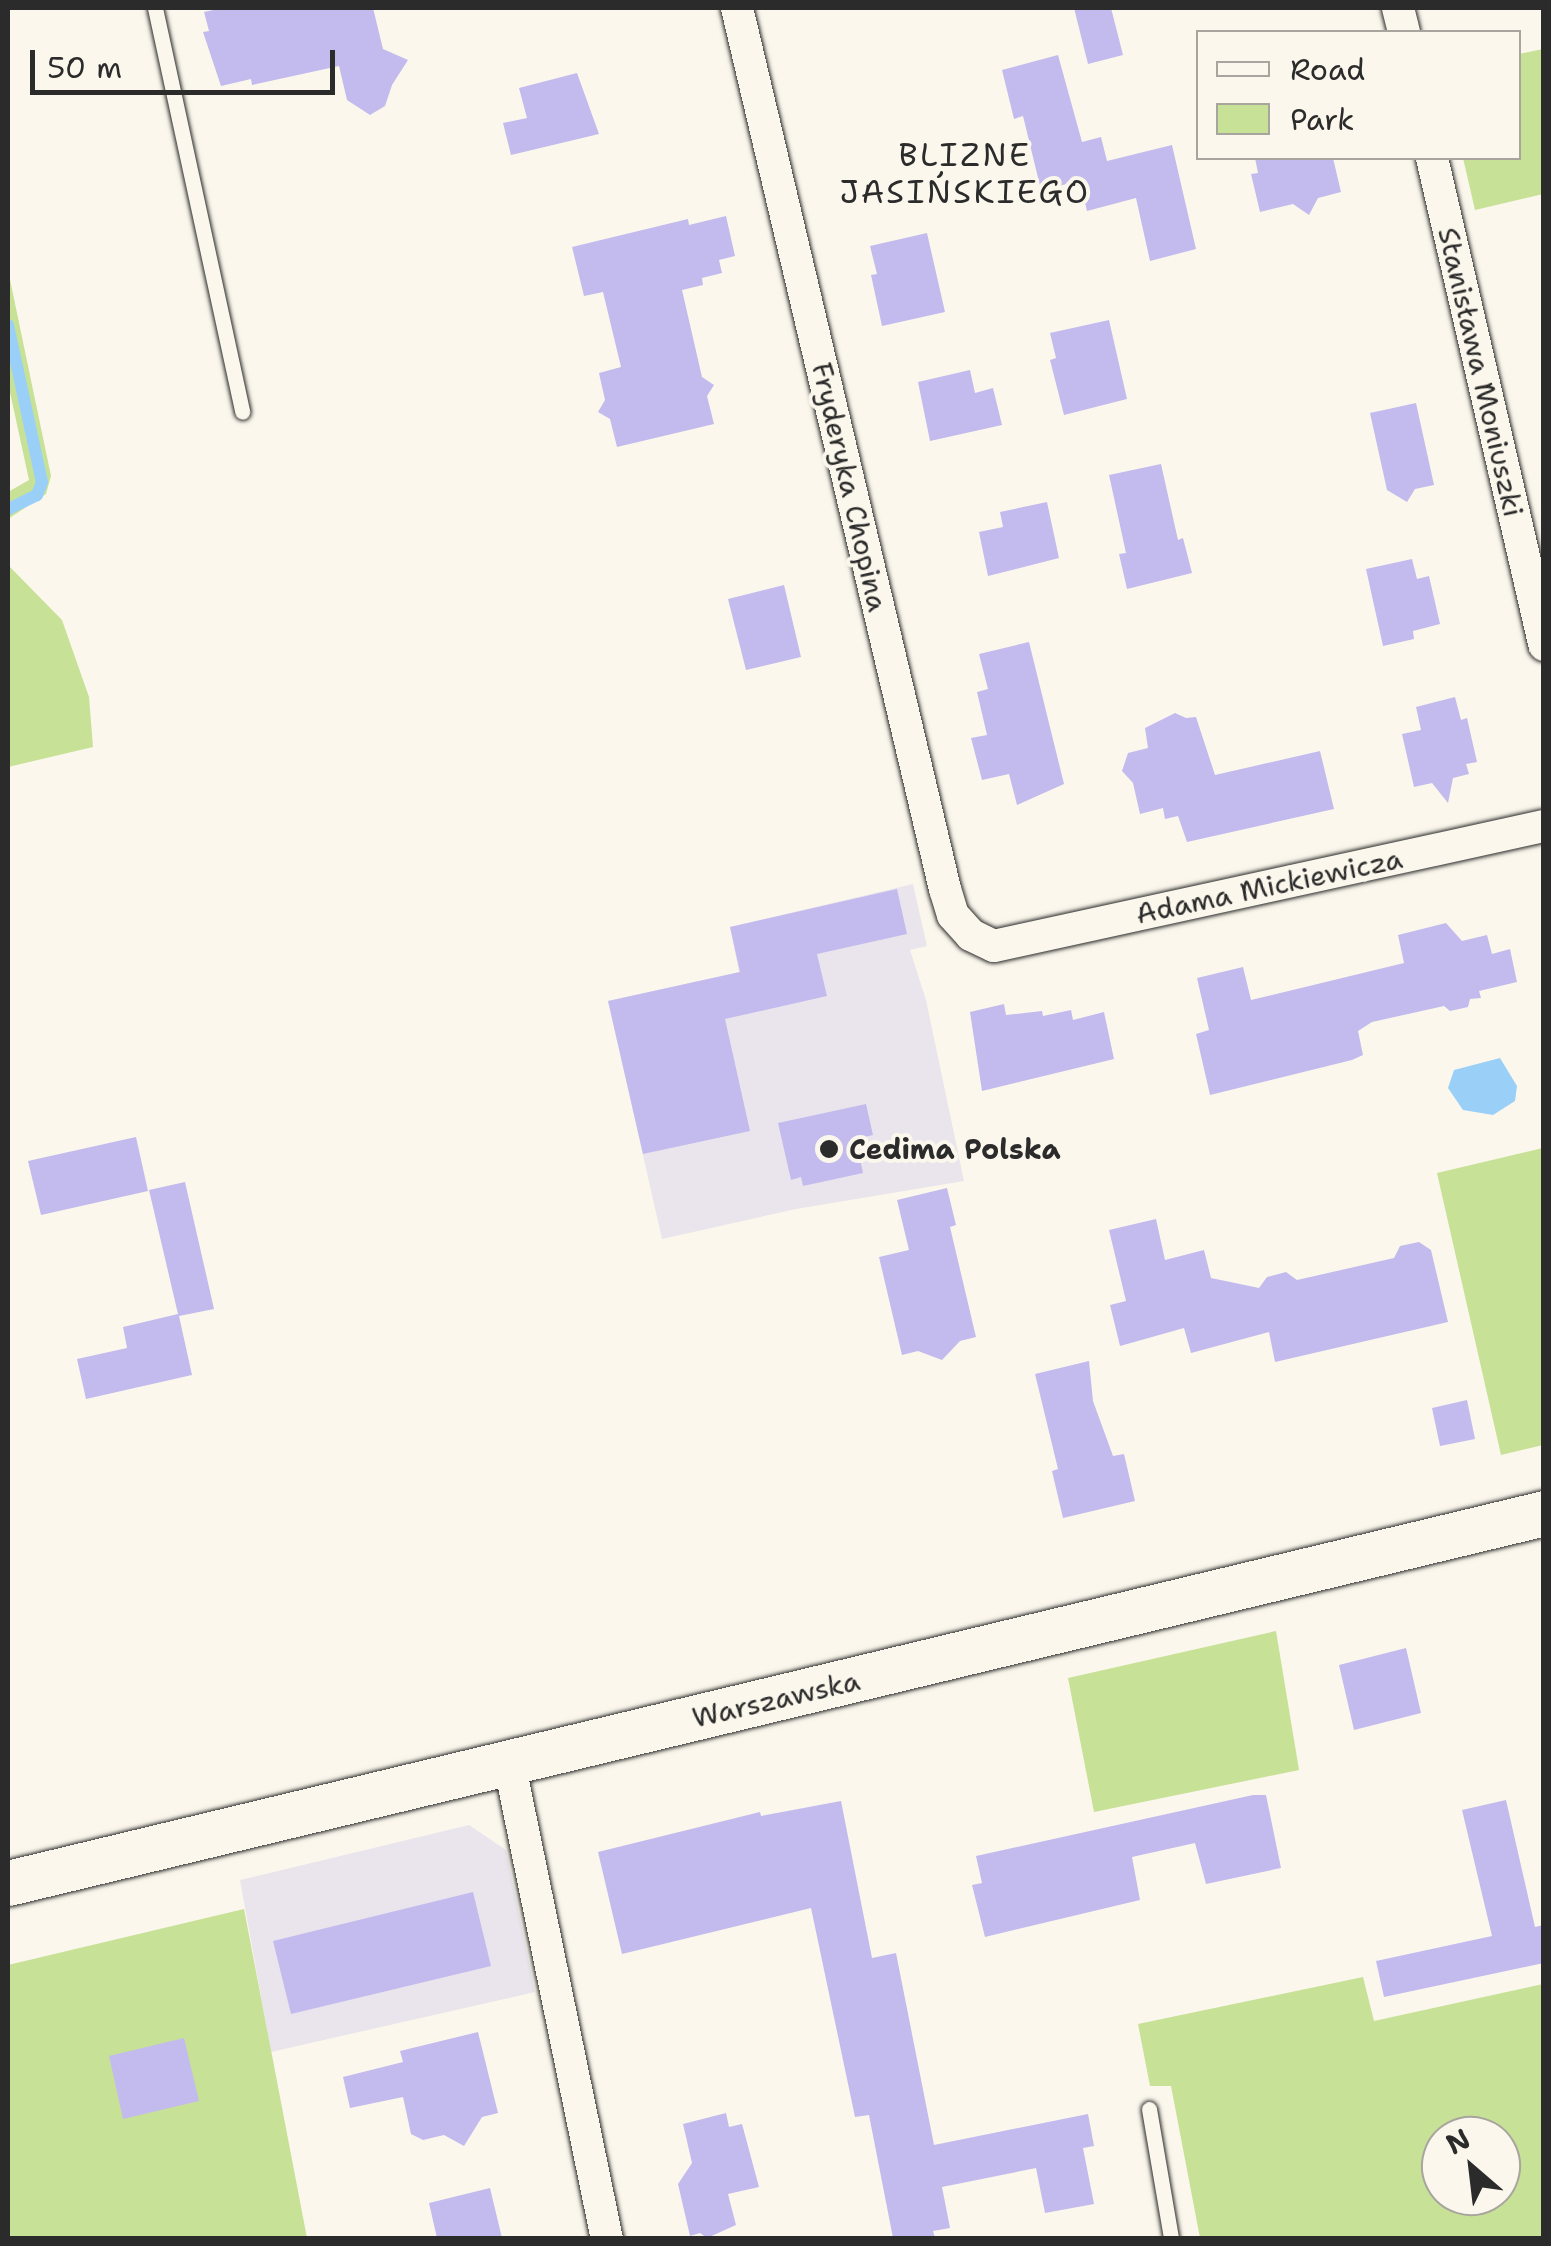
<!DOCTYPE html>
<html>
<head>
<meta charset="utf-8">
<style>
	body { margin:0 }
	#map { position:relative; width:1551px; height:2246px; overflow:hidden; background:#fbf7ec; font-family:"Shantell Sans",sans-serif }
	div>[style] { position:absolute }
	.built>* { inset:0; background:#eae5ec }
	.green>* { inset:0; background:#c7e197 }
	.water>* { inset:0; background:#9ad0f8 }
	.stream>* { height:12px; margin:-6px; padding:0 6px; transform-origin:6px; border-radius:6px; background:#9ad0f8 }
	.building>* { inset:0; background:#c3bbed }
	.roads { filter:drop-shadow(0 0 2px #2b2b2b) drop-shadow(0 0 2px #2b2b2b) }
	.service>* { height:15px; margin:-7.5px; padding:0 7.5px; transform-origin:7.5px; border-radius:7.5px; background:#fbf7ec }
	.minor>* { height:32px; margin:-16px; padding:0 16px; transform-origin:16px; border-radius:16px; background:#fbf7ec }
	.secondary>* { height:45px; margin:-22.5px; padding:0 22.5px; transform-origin:22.5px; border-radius:22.5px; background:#fbf7ec }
	.dots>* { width:28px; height:28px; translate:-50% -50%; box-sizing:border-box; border:5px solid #fbf7ec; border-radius:50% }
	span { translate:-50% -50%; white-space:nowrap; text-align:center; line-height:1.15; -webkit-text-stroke:8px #fbf7ec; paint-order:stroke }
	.street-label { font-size:28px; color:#2b2b2b }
	.poi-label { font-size:28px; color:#2b2b2b; font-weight:700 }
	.left { translate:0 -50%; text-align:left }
	.quarter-label { font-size:32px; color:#2b2b2b; letter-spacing:2.5px }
	.frame { position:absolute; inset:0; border:10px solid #2b2b2b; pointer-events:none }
	.legend { position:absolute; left:1196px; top:30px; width:325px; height:130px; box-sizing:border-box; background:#fbf7ec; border:2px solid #a8a59f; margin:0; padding:12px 18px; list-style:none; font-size:30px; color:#2b2b2b }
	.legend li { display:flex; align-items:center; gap:20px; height:50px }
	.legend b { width:50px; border:2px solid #a8a59f }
	.north { position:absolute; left:1421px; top:2116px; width:100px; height:100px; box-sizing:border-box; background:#fbf7ec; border:2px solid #a8a59f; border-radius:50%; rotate:332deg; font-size:28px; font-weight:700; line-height:40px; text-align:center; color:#2b2b2b }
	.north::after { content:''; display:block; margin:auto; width:35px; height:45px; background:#2b2b2b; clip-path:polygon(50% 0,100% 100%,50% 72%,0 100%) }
	.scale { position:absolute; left:30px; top:50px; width:305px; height:45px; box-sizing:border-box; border:5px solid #2b2b2b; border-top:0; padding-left:12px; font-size:30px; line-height:35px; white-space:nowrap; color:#2b2b2b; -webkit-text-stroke:8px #fbf7ec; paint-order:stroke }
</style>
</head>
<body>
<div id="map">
	<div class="built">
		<i style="clip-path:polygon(913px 884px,927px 946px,910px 950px,926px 1000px,964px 1181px,796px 1209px,662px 1239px,608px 1001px,739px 972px,730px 927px)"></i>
		<i style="clip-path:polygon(469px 1825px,506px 1850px,535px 1992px,271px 2052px,240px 1880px)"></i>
	</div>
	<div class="green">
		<i style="clip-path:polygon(1543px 49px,1543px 194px,1475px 210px,1463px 158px,1518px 158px,1519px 54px)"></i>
		<i style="clip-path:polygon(8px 270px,51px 476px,46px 494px,8px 519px,8px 492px,29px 480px,8px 383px)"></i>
		<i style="clip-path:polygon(8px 565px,62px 620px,89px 697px,93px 747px,8px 767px)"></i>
		<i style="clip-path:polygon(1543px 1148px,1543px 1445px,1501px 1455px,1437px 1173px)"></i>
		<i style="clip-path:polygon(1276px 1631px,1299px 1770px,1094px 1812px,1068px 1678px)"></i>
		<i style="clip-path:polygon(244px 1909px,307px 2238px,8px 2238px,8px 1965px)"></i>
		<i style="clip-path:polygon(evenodd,1363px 1977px,1374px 2021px,1543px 1984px,1543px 2238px,1200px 2238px,1171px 2086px,1150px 2086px,1138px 2024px,1363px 1977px,1501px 2136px,1501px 2196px,1441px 2196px,1441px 2136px,1501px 2136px)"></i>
	</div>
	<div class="water">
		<i style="clip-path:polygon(1500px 1058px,1517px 1086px,1515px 1101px,1493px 1115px,1463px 1110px,1448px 1088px,1454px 1070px)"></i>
	</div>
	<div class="stream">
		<i style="left:8px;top:325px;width:161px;rotate:77.8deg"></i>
		<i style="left:42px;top:482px;width:14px;rotate:111deg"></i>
		<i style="left:37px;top:495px;width:32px;rotate:154deg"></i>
	</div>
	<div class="building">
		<i style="clip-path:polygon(223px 8px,373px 8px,383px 49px,408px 60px,392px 85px,385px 106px,370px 115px,347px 100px,339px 66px,252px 85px,251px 79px,221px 86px,203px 32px,209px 31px,204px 12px)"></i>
		<i style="clip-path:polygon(1074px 8px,1111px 8px,1123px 55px,1088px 64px)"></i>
		<i style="clip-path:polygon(1058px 55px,1082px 142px,1101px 137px,1107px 161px,1172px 145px,1196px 249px,1150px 261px,1136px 198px,1087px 211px,1080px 181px,1041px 190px,1023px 116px,1014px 119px,1002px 70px)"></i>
		<i style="clip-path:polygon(577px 73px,599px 134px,511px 155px,503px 123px,527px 118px,519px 88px)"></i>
		<i style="clip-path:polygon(1255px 158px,1333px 158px,1341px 192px,1318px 198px,1309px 215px,1293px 204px,1260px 212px,1251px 174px,1258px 173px)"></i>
		<i style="clip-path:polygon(726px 216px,735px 256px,719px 260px,722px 273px,702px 278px,703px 285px,682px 290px,702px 377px,714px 385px,707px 396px,714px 424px,617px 447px,610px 419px,598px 412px,605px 400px,599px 373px,621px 367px,603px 292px,584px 296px,572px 247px,688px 219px,689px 225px)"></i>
		<i style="clip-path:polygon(927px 233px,945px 312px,882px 326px,871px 275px,877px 274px,870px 246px)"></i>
		<i style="clip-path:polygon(1109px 320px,1127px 399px,1064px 415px,1050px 360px,1056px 358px,1050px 333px)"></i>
		<i style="clip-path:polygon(970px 370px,975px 393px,993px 388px,1002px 425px,930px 441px,918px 382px)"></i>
		<i style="clip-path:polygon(1416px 403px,1434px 485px,1415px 489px,1407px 502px,1387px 490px,1370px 413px)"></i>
		<i style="clip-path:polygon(1161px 464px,1178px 540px,1183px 538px,1192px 573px,1127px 589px,1119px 554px,1126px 553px,1109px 475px)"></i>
		<i style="clip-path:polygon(1047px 502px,1059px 558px,988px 576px,979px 532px,1003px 527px,1000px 512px)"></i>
		<i style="clip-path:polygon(1412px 559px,1417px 579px,1429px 576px,1440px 624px,1413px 631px,1414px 639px,1383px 646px,1366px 569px)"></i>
		<i style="clip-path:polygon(784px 585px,801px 657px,746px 670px,728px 599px)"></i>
		<i style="clip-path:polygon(1029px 642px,1064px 784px,1017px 805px,1009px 774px,982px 780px,971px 738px,987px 735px,977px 692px,988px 689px,979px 654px)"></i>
		<i style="clip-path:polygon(1455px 697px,1461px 720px,1467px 718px,1477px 762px,1466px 764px,1469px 774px,1453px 778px,1448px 803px,1432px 783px,1414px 787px,1402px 734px,1421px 730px,1416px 707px)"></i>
		<i style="clip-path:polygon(1175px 713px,1186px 718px,1196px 717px,1215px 775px,1320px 751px,1334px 809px,1187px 842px,1178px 816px,1165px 819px,1163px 808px,1140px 814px,1133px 783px,1122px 771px,1128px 753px,1148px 748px,1145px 728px)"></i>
		<i style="clip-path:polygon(897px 889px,907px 934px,817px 954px,827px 996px,725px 1019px,750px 1131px,643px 1154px,608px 1001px,740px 972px,730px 927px)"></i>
		<i style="clip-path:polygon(1446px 923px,1462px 941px,1487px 935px,1492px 954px,1510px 949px,1517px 982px,1479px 991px,1481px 998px,1470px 999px,1468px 1007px,1450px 1011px,1444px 1006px,1372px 1022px,1358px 1031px,1363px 1055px,1352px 1060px,1210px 1095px,1196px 1034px,1209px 1030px,1197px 978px,1243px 967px,1251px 1000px,1404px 963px,1398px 935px)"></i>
		<i style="clip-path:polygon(1004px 1004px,1006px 1015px,1042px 1011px,1043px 1016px,1071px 1010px,1073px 1020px,1104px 1012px,1114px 1059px,982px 1091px,970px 1012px)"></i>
		<i style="clip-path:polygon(866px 1104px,873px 1135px,856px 1139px,863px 1173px,803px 1186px,801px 1177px,791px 1180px,778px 1123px)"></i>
		<i style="clip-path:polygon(136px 1137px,148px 1191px,41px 1215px,28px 1161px)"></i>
		<i style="clip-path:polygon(185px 1182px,214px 1309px,179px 1316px,192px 1375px,86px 1399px,77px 1359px,127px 1348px,123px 1327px,178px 1314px,149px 1190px)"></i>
		<i style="clip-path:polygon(947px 1188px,956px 1225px,950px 1227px,976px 1337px,960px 1341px,942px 1360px,918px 1351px,902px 1355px,879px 1257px,909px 1250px,897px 1200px)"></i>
		<i style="clip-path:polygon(1156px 1219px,1165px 1260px,1204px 1250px,1211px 1278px,1259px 1288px,1267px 1277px,1286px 1272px,1297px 1280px,1394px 1258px,1400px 1246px,1419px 1242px,1431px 1250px,1448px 1322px,1275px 1362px,1269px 1332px,1191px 1353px,1184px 1328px,1120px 1346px,1110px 1305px,1126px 1301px,1109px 1230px)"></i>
		<i style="clip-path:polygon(1089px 1361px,1093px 1401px,1113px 1456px,1124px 1454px,1135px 1501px,1063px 1518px,1052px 1471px,1058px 1469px,1035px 1374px)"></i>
		<i style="clip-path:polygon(1467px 1400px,1475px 1439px,1440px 1446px,1432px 1408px)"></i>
		<i style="clip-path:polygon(1406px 1648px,1421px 1713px,1354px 1730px,1339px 1665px)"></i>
		<i style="clip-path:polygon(1253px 1795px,1266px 1795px,1281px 1868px,1206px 1884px,1195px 1843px,1132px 1857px,1140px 1900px,985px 1937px,972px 1885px,982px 1883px,976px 1856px)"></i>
		<i style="clip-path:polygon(1506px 1800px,1535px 1927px,1544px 1925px,1544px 1963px,1384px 1997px,1376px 1961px,1492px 1936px,1462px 1810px)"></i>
		<i style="clip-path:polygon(841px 1801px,872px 1958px,896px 1953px,934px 2145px,1088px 2114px,1094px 2146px,1083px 2148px,1094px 2204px,1045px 2213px,1036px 2168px,942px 2187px,950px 2228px,933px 2231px,935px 2238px,893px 2238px,869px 2115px,855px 2117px,811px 1908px,622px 1954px,598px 1852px,760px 1812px,761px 1816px)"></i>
		<i style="clip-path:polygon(473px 1892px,491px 1966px,291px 2014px,273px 1941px)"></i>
		<i style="clip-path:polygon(478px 2032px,498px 2113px,482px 2117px,464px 2146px,444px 2135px,423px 2140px,411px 2134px,403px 2097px,350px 2108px,343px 2077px,403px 2062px,400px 2051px)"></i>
		<i style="clip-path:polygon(184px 2038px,199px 2101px,123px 2119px,109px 2056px)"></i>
		<i style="clip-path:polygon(726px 2113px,729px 2127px,742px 2124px,759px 2187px,728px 2194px,736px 2225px,707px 2238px,700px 2233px,690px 2236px,678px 2184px,692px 2163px,683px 2124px)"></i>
		<i style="clip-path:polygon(490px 2188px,502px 2238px,437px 2238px,429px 2203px)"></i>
	</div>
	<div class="roads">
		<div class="service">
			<i style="left:155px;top:8px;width:413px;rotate:77.8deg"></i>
			<i style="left:1149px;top:2109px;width:131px;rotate:80.3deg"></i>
		</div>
		<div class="minor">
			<i style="left:737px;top:8px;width:905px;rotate:76.72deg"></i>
			<i style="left:945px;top:889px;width:27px;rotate:73deg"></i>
			<i style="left:953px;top:915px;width:27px;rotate:48deg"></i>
			<i style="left:971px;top:935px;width:25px;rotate:26deg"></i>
			<i style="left:994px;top:946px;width:563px;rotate:-12.31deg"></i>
			<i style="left:1398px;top:8px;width:25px;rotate:76deg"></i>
			<i style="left:1432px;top:158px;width:500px;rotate:77deg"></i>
			<i style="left:509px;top:1762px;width:486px;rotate:78.4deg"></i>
		</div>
		<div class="secondary">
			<i style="left:8px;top:1883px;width:1580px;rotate:-13.54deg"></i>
		</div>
	</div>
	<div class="dots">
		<i style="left:829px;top:1149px;background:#2b2b2b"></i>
	</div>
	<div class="street-label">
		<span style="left:1481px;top:372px;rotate:77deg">Stanisława Moniuszki</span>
		<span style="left:850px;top:487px;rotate:77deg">Fryderyka Chopina</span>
		<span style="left:1269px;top:886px;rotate:-12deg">Adama Mickiewicza</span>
		<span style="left:776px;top:1699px;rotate:-13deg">Warszawska</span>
	</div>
	<div class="poi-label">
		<span class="left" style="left:849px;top:1149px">Cedima Polska</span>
	</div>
	<div class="quarter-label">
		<span style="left:965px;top:174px">BLIZNE<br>JASIŃSKIEGO</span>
	</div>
	<div class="frame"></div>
	<ul class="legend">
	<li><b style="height:12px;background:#fbf7ec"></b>Road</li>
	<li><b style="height:28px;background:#c7e197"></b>Park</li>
	</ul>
	<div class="north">N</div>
	<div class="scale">50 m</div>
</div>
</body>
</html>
